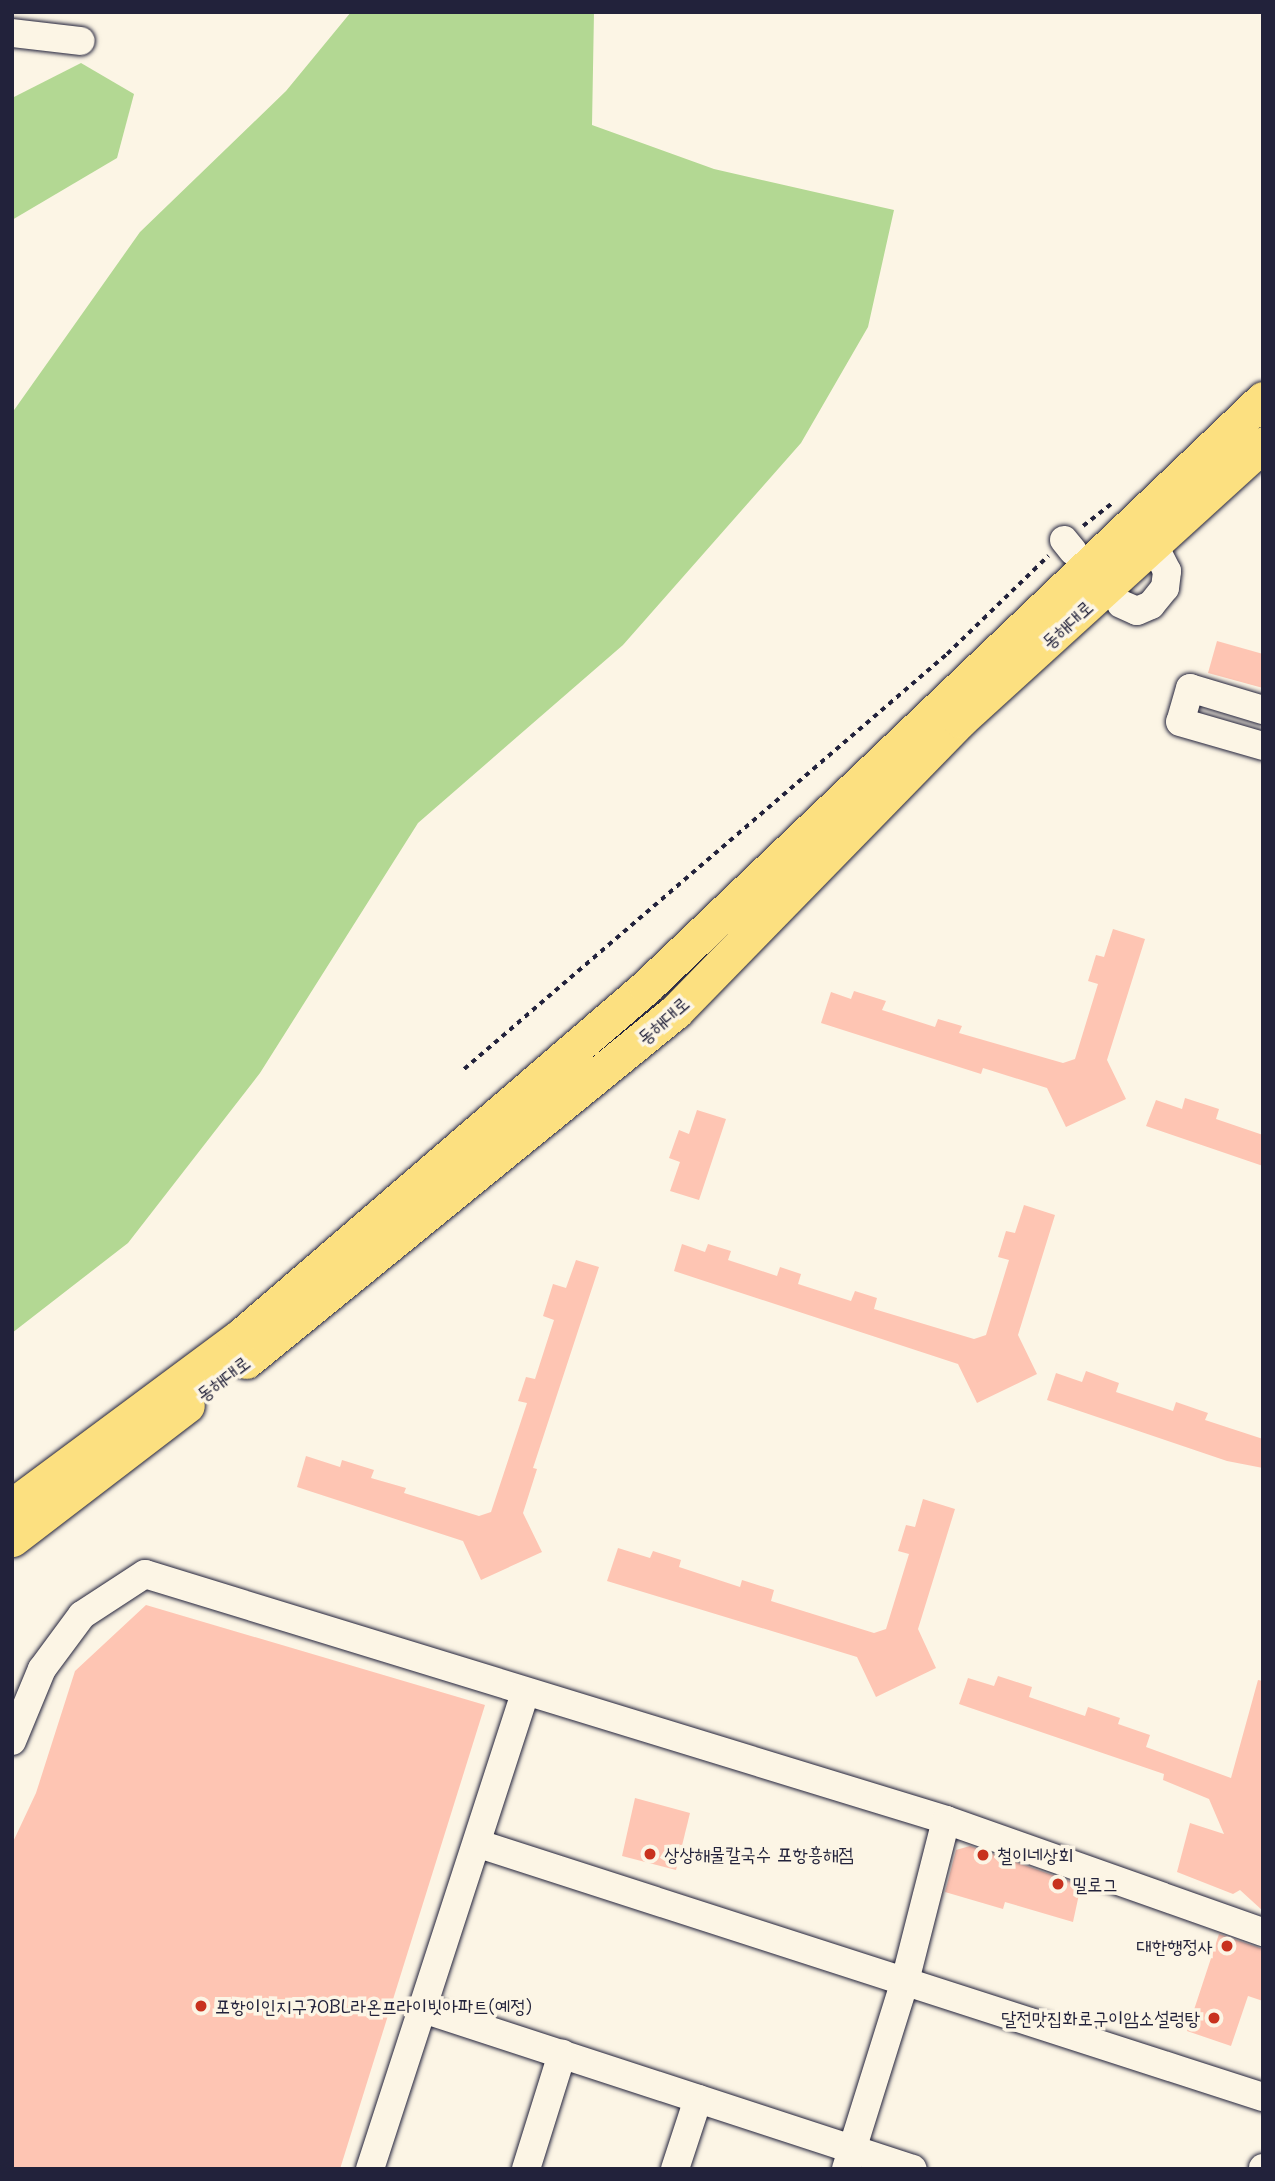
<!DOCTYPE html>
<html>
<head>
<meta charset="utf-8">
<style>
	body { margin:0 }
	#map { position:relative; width:1275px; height:2181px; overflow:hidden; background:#fcf5e5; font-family:Mali,"Poor Story",sans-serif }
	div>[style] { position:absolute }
	.green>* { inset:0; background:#b3d893 }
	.building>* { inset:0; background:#fec5b3 }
	.path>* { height:3.5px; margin-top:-1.75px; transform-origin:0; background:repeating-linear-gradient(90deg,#22223b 0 5px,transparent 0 10px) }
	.roads { filter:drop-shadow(0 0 2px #22223b) drop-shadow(0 0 2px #22223b) }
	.minor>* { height:28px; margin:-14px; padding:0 14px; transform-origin:14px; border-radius:14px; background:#fcf5e5 }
	.major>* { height:35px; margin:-17.5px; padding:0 17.5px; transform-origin:17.5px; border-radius:17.5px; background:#fce080 }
	.dots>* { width:19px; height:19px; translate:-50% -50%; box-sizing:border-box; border:4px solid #fcf5e5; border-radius:50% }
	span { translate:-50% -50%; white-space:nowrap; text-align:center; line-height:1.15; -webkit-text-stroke:7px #fcf5e5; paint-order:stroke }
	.street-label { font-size:19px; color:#22223b }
	.poi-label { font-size:19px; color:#22223b }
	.left { translate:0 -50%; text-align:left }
	.right { translate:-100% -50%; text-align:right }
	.frame { position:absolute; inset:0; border:14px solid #22223b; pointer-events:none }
</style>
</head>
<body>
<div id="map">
	<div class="green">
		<i style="clip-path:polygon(351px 12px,594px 12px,592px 125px,714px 169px,894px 210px,868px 327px,801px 443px,623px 645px,418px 823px,260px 1073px,128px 1243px,12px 1333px,12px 413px,140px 232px,286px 91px)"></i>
		<i style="clip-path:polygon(81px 63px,134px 94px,117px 158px,12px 220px,12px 98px)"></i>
	</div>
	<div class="building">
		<i style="clip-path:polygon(1217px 641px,1263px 654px,1263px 688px,1208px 673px)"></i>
		<i style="clip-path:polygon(1113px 929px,1145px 939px,1107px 1060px,1126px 1099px,1066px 1127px,1047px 1088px,983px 1068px,981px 1074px,821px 1023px,831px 992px,851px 999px,854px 991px,886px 1001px,882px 1010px,935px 1027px,938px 1019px,962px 1026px,959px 1033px,1063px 1063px,1075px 1059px,1098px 984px,1088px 981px,1096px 955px,1104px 957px)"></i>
		<i style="clip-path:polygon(1185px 1098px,1219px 1109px,1216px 1119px,1263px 1135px,1263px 1166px,1146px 1126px,1156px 1100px,1182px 1109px)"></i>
		<i style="clip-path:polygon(697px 1110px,726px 1119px,699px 1200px,670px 1191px,680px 1162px,669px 1158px,679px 1130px,689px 1134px)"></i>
		<i style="clip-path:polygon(1024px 1205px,1055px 1215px,1018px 1335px,1037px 1374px,977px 1403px,958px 1364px,674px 1271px,682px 1244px,705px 1252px,708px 1244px,731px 1251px,728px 1260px,777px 1276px,780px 1267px,801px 1274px,798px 1284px,851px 1301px,855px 1291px,877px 1298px,874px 1309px,974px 1339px,986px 1335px,1009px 1260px,998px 1257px,1006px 1231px,1015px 1233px)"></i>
		<i style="clip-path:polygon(576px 1260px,599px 1267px,533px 1468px,537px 1469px,523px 1513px,542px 1552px,481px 1580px,463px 1541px,297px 1487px,306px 1456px,340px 1467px,342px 1460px,374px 1470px,371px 1478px,406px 1488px,404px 1493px,479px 1516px,491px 1512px,527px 1403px,518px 1401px,526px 1377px,535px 1379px,554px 1320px,543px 1316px,553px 1284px,566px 1288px)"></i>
		<i style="clip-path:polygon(1086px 1371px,1119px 1383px,1116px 1392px,1173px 1411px,1176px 1402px,1208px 1413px,1205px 1420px,1263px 1439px,1263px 1468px,1227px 1461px,1047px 1400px,1056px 1373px,1082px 1382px)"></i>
		<i style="clip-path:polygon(923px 1499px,955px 1509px,918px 1629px,936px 1668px,876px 1697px,857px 1657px,607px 1581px,618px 1548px,650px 1558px,653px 1551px,681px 1560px,679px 1567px,740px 1587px,742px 1580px,774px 1590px,771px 1601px,874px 1633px,886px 1629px,909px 1554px,898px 1551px,906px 1525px,915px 1527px)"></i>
		<i style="clip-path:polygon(146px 1605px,485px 1705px,340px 2169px,12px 2169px,12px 1844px,36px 1793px,75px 1671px)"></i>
		<i style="clip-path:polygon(998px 1676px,1032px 1687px,1029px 1697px,1085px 1716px,1088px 1707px,1120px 1718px,1118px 1724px,1150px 1735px,1146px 1747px,1231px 1778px,1258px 1680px,1263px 1681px,1263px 1911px,1240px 1890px,1233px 1894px,1177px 1872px,1190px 1823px,1224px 1834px,1209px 1799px,1163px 1780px,1164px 1774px,959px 1704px,968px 1678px,994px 1686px)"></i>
		<i style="clip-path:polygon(635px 1798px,690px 1813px,676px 1870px,622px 1856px)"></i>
		<i style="clip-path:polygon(970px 1846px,1081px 1885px,1073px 1922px,1005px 1902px,1003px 1909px,945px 1892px,956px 1850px)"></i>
		<i style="clip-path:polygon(1219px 1934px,1263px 1949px,1263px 2001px,1248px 1996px,1231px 2046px,1187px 2031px)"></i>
	</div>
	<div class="path">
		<i style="left:1083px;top:526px;width:37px;rotate:-38deg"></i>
		<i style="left:464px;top:1069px;width:637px;rotate:-40.67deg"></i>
		<i style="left:947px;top:654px;width:141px;rotate:-44.1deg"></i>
	</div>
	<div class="roads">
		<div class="minor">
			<i style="left:12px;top:33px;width:69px;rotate:6.6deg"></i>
			<i style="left:1064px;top:540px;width:14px;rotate:51deg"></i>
			<i style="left:1121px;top:604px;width:17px;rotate:24deg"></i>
			<i style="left:1137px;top:611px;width:15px;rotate:-23deg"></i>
			<i style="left:1151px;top:605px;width:22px;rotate:-51deg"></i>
			<i style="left:1165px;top:588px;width:17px;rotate:-83deg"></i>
			<i style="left:1167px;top:571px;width:28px;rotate:-117deg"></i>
			<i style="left:1263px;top:710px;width:76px;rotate:-163.2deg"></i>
			<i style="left:1190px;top:688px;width:35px;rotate:106deg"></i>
			<i style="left:1180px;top:722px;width:86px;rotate:16.1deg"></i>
			<i style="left:12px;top:1741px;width:78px;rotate:-67.4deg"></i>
			<i style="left:42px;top:1669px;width:67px;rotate:-53.5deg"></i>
			<i style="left:82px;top:1615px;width:75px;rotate:-33.1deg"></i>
			<i style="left:145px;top:1574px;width:838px;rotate:17.07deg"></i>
			<i style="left:946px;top:1820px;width:336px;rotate:19.5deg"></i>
			<i style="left:479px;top:1844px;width:824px;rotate:17.89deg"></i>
			<i style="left:423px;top:2009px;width:515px;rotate:18.08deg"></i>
			<i style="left:370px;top:2169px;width:501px;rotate:-71.96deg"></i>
			<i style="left:526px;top:2169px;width:121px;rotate:-72.6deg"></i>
			<i style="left:675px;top:2169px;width:74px;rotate:-71.8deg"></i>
			<i style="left:846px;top:2169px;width:197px;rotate:-72.6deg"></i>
			<i style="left:905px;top:1981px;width:166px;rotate:-75.7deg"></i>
			<i style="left:1263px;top:2169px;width:1px;rotate:-90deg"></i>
		</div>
		<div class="major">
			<i style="left:246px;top:1361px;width:554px;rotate:-39.14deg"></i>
			<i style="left:676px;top:1011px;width:407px;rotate:-45.7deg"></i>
			<i style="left:960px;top:720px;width:410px;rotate:-42.3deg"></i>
			<i style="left:12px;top:1506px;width:287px;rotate:-36.6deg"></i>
			<i style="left:242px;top:1335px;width:533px;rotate:-40.74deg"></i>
			<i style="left:646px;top:987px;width:852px;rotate:-43.62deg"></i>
			<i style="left:12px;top:1539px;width:220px;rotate:-37.4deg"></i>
		</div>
	</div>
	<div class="dots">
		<i style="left:650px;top:1854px;background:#c8321e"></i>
		<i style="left:983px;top:1855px;background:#c8321e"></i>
		<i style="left:1058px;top:1884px;background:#c8321e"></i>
		<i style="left:1227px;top:1946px;background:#c8321e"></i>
		<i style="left:201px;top:2006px;background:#c8321e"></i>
		<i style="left:1214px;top:2018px;background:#c8321e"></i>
	</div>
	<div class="street-label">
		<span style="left:1067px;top:624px;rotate:-42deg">동해대로</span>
		<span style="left:663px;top:1020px;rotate:-41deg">동해대로</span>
		<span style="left:223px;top:1378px;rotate:-37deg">동해대로</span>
	</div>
	<div class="poi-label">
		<span class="left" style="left:664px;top:1854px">상상해물칼국수 포항흥해점</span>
		<span class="left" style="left:997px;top:1855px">철이네상회</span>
		<span class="left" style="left:1072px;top:1884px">밀로그</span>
		<span class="right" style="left:1213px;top:1946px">대한행정사</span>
		<span class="left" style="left:215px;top:2006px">포항이인지구70BL라온프라이빗아파트(예정)</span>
		<span class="right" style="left:1200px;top:2018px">달전맛집화로구이암소설렁탕</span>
	</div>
	<div class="frame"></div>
</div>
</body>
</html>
